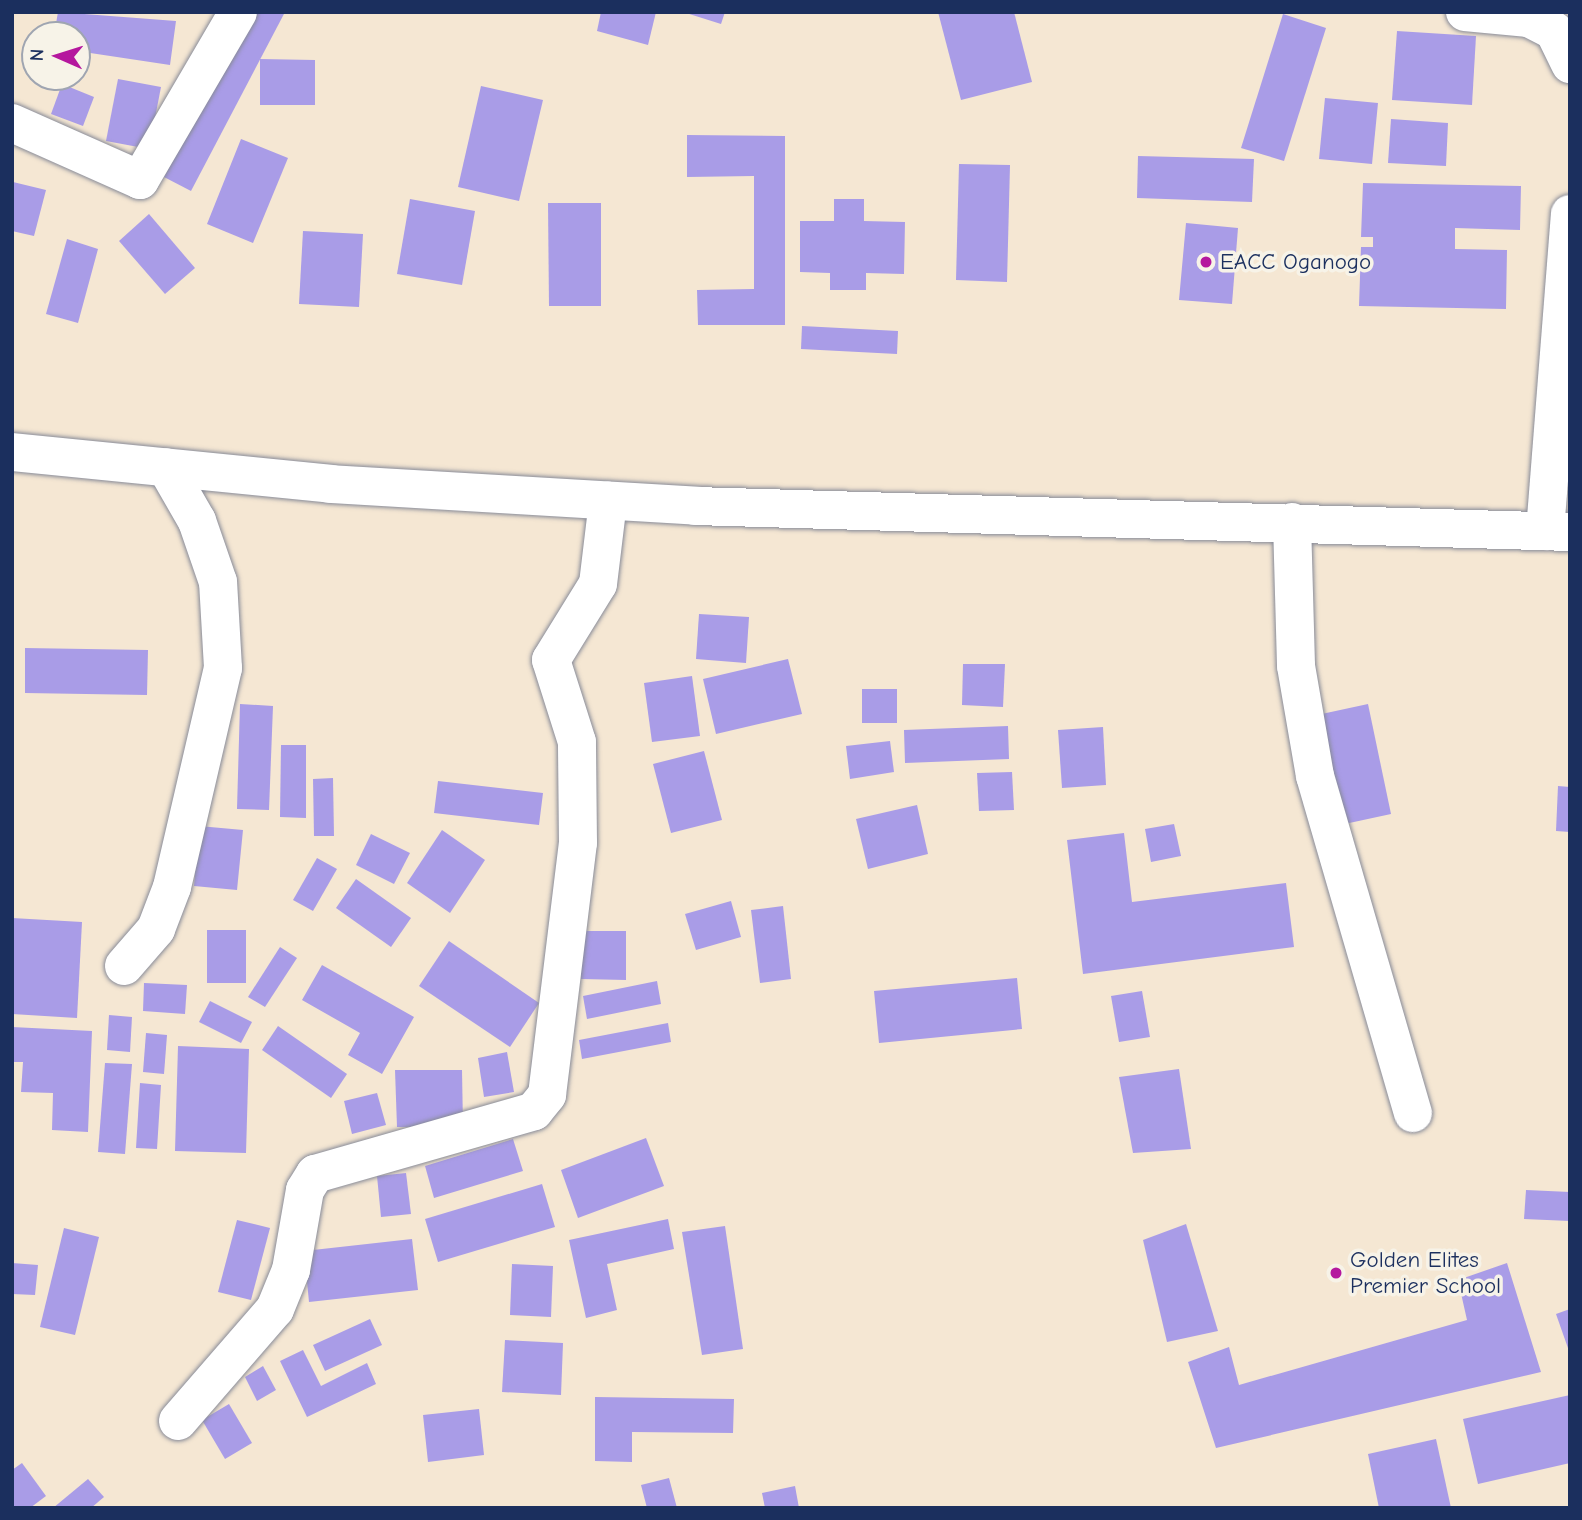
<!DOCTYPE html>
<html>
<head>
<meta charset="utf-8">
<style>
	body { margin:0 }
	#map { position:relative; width:1582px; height:1520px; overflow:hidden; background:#f5e7d3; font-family:"Comic Neue",sans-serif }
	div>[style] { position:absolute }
	.building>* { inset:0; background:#a99ce7 }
	.roads { filter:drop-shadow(0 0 2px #888b98) drop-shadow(0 0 2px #888b98) }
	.minor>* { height:38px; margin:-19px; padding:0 19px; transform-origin:19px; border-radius:19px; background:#fff }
	.dots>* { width:19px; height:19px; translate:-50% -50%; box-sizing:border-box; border:4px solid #f7f3e8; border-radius:50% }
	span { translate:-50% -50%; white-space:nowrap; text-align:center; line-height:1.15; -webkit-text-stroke:7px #f7f3e8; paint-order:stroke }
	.poi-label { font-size:23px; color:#1b2f5e }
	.left { translate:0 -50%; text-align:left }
	.frame { position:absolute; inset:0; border:14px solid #1b2f5e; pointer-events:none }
	.north { position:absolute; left:21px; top:21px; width:70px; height:70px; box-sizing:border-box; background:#f7f3e8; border:2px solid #9fa5b1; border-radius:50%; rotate:273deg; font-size:19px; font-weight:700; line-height:28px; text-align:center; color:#1b2f5e }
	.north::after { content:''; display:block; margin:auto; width:24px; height:32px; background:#b5179e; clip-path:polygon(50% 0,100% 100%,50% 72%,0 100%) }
</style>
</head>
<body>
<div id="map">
	<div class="building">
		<i style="clip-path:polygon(58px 12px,176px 21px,170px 65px,77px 51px,77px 35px,54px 35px)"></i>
		<i style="clip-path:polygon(251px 12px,285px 12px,191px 191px,164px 177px)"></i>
		<i style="clip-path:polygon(601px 12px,656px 12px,648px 45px,597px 31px)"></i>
		<i style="clip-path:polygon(683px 12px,725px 12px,721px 24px)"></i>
		<i style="clip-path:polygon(938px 12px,1014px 12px,1032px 82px,961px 100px)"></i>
		<i style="clip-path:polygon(1283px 14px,1326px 28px,1284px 161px,1241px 148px)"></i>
		<i style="clip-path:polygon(1397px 31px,1476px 36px,1472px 105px,1392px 100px)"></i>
		<i style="clip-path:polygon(260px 59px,315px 60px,315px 105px,260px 105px)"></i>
		<i style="clip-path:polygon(118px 79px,161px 87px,149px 149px,106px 141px)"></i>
		<i style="clip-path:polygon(62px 84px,94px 97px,83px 126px,51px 114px)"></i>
		<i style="clip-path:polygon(481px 86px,543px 100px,519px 201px,458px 187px)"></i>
		<i style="clip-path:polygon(1325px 98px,1378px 103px,1372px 164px,1319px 159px)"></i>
		<i style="clip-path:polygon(1391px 119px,1448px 123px,1446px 166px,1388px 163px)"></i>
		<i style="clip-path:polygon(687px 135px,785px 136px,785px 325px,698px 325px,697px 290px,754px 289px,754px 176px,687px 177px)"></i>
		<i style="clip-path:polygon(241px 139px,288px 158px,253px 243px,207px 224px)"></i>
		<i style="clip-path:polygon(1138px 156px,1254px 159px,1252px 202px,1137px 198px)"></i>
		<i style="clip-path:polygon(959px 164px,1010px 165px,1007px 282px,956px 280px)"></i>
		<i style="clip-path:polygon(13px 182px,46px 190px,34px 236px,12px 231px)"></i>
		<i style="clip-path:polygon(1363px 183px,1521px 186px,1520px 230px,1455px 228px,1455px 249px,1507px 250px,1506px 309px,1359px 306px,1361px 247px,1373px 247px,1373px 237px,1361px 237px)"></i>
		<i style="clip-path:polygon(410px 199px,475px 211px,462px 285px,397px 274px)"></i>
		<i style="clip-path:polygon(834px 199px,864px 199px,864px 221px,905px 222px,904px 274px,866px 273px,866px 290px,830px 290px,830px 273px,800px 272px,800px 221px,834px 221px)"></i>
		<i style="clip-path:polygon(548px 203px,601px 203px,601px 306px,549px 306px)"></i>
		<i style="clip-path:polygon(149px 214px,195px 268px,165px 294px,119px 241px)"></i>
		<i style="clip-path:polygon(1186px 223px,1238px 228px,1232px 304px,1179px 300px)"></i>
		<i style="clip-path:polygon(303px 231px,363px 234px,359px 307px,299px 304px)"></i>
		<i style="clip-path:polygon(67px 239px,98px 249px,78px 323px,46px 314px)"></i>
		<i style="clip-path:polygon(802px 326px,898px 331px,897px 354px,801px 349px)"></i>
		<i style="clip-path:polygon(699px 614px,749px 617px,746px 663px,696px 659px)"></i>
		<i style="clip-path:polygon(25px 648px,148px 650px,147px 695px,25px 693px)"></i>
		<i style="clip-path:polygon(788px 659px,802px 714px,716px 734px,703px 679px)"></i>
		<i style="clip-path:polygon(963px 664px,1005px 664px,1003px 707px,962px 705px)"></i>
		<i style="clip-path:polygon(692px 676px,700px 736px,652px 742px,644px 683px)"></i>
		<i style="clip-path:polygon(862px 689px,897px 689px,897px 723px,862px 723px)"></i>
		<i style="clip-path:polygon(240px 704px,273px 706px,269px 810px,237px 809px)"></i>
		<i style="clip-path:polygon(1368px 704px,1391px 814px,1340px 825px,1317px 715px)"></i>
		<i style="clip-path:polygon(1008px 726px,1009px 759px,905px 763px,904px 730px)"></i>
		<i style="clip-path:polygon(1103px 727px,1106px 785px,1062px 788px,1058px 730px)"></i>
		<i style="clip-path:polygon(890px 741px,894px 772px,850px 779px,846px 746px)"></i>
		<i style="clip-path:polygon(281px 745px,306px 745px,306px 818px,280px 817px)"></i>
		<i style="clip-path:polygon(704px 751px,722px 820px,671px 833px,653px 764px)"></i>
		<i style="clip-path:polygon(1012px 772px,1014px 810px,979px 811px,977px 773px)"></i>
		<i style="clip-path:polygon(333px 778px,334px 836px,314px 836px,313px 779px)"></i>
		<i style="clip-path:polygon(438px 781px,543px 793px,539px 825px,434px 813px)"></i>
		<i style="clip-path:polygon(1558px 786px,1570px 787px,1570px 832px,1556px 831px)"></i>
		<i style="clip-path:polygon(917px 805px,928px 854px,868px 869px,856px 819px)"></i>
		<i style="clip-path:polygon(1174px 824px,1181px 856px,1151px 862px,1145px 829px)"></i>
		<i style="clip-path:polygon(199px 826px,243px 830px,237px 890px,194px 886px)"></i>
		<i style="clip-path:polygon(442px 830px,485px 860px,450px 913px,407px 883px)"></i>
		<i style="clip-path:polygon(1124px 833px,1132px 902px,1286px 883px,1294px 947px,1083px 974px,1067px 840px)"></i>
		<i style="clip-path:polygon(371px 834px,410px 853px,394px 884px,356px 865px)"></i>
		<i style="clip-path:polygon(317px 858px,337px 869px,313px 911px,293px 900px)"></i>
		<i style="clip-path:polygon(356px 879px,411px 918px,391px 947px,336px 908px)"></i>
		<i style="clip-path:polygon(731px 901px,741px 937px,696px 950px,685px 914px)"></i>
		<i style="clip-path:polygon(783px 906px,791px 979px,760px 983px,751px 910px)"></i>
		<i style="clip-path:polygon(12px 918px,82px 922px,77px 1018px,12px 1014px)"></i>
		<i style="clip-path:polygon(207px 930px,246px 930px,246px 983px,207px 983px)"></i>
		<i style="clip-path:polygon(581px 931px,626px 931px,626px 980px,581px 979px)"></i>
		<i style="clip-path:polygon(449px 941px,539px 1003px,510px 1047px,419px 986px)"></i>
		<i style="clip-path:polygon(280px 947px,297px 958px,265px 1007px,248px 997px)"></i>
		<i style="clip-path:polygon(322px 965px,414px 1017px,382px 1074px,348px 1055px,360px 1033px,302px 1000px)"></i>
		<i style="clip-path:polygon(1017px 978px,1022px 1029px,879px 1043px,874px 991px)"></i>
		<i style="clip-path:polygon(657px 981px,661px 1004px,587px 1019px,583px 996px)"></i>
		<i style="clip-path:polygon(144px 983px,187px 985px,185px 1014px,143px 1011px)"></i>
		<i style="clip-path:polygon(1142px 991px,1150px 1037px,1119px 1042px,1111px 996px)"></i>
		<i style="clip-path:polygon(210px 1001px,252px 1022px,241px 1043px,199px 1022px)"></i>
		<i style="clip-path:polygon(109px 1015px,132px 1017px,130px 1052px,107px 1050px)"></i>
		<i style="clip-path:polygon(668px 1023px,671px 1042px,582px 1059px,579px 1040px)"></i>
		<i style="clip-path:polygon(278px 1026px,347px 1074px,331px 1098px,262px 1050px)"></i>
		<i style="clip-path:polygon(12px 1027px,92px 1031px,88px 1132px,52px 1130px,53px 1093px,21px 1092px,23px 1062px,12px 1062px)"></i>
		<i style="clip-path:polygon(146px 1033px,167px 1035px,164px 1074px,143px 1072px)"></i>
		<i style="clip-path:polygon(178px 1046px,249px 1049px,246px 1153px,175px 1151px)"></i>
		<i style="clip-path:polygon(507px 1052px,514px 1092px,484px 1097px,478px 1058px)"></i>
		<i style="clip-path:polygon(105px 1063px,132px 1064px,125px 1154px,98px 1152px)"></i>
		<i style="clip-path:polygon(1179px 1069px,1191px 1149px,1133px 1153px,1119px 1077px)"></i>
		<i style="clip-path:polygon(395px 1070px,462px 1070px,463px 1127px,397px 1127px)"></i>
		<i style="clip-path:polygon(140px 1083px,161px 1085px,157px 1149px,136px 1148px)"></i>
		<i style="clip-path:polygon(377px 1093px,386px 1125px,352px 1134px,344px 1101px)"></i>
		<i style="clip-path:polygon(646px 1138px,664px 1186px,578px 1218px,561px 1170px)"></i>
		<i style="clip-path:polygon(513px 1139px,523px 1171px,434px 1198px,425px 1166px)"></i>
		<i style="clip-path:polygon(406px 1173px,411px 1214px,381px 1217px,377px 1176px)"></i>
		<i style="clip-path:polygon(542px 1184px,555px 1227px,438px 1262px,425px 1219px)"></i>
		<i style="clip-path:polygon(1526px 1190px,1570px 1192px,1570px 1221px,1524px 1219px)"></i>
		<i style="clip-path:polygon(668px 1219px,674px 1249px,607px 1264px,617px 1310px,586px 1318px,569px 1240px)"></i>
		<i style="clip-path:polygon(237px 1220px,270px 1228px,251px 1300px,218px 1292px)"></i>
		<i style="clip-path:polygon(1186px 1224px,1218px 1331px,1167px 1342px,1143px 1240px)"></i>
		<i style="clip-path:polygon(725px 1226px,743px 1349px,702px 1355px,682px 1232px)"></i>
		<i style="clip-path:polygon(64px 1228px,99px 1237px,75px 1335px,40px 1327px)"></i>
		<i style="clip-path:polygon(412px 1239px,418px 1290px,309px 1302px,304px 1251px)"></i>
		<i style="clip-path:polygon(12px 1263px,38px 1265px,35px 1295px,12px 1294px)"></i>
		<i style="clip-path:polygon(1507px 1263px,1541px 1372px,1216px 1448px,1188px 1362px,1229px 1347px,1239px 1385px,1467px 1320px,1458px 1280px)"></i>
		<i style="clip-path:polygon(512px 1264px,553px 1266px,551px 1317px,510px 1315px)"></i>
		<i style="clip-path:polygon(1570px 1309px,1570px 1351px,1569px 1351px,1556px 1314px)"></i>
		<i style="clip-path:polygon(370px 1319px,382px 1345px,325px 1371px,313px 1345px)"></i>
		<i style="clip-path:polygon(505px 1340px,563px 1343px,561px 1395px,502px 1392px)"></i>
		<i style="clip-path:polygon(303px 1350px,321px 1386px,367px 1363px,376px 1384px,307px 1417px,280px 1361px)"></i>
		<i style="clip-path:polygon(263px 1366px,276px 1390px,257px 1401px,245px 1377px)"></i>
		<i style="clip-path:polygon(1570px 1395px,1570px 1463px,1478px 1484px,1463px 1419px)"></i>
		<i style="clip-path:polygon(595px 1397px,734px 1399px,733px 1433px,632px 1432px,632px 1462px,595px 1461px)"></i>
		<i style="clip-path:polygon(229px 1404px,252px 1443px,225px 1459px,202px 1420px)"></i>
		<i style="clip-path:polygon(479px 1409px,484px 1455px,428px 1462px,423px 1415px)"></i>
		<i style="clip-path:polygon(1436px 1439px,1451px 1508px,1379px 1508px,1368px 1454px)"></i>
		<i style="clip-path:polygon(22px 1463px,46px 1496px,30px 1508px,12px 1508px,12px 1470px)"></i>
		<i style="clip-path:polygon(669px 1478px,677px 1508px,647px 1508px,641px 1485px)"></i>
		<i style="clip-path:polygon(88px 1479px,104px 1497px,91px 1508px,53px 1508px)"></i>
		<i style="clip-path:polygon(795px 1486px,799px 1508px,765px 1508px,762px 1493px)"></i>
	</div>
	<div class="roads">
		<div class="minor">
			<i style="left:1465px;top:12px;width:64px;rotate:5.4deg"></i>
			<i style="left:1529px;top:18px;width:28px;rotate:27deg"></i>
			<i style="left:1554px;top:31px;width:37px;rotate:64deg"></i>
			<i style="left:12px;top:123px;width:140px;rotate:24deg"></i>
			<i style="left:140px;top:180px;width:194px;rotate:-59.7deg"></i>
			<i style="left:12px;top:452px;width:320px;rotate:5.7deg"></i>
			<i style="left:330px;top:484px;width:366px;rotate:3.4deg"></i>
			<i style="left:695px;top:506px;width:875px;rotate:1.7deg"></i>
			<i style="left:1292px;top:522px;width:144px;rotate:88.4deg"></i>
			<i style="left:1296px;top:666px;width:112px;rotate:80.2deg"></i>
			<i style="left:1315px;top:776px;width:351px;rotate:73.8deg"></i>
			<i style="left:1545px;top:531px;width:318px;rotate:-85.5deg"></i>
			<i style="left:124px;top:966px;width:49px;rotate:-49.1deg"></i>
			<i style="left:156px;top:929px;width:45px;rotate:-69.1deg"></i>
			<i style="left:172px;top:887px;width:225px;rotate:-76.9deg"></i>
			<i style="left:223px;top:668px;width:86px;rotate:-93.3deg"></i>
			<i style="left:218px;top:582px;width:65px;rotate:-109deg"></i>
			<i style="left:197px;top:521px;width:62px;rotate:-119.9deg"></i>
			<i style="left:178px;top:1421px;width:148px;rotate:-49.1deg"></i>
			<i style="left:275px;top:1309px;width:42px;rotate:-67.7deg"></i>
			<i style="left:291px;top:1270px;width:81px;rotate:-80.1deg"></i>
			<i style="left:305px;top:1190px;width:19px;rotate:-58deg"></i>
			<i style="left:315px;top:1174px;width:228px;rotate:-16deg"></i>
			<i style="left:534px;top:1111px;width:21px;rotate:-51deg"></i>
			<i style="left:547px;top:1095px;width:254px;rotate:-83deg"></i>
			<i style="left:578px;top:843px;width:101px;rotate:-90.6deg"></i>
			<i style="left:577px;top:742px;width:86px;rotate:-107.6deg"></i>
			<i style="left:551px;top:660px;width:89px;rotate:-58.3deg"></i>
			<i style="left:598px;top:584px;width:84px;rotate:-83.1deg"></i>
		</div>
	</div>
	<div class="dots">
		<i style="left:1206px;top:262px;background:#b5179e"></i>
		<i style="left:1336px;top:1273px;background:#b5179e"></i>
	</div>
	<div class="poi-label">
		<span class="left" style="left:1220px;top:262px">EACC Oganogo</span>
		<span class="left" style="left:1350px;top:1273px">Golden Elites<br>Premier School</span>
	</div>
	<div class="frame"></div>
	<div class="north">N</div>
</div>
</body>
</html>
